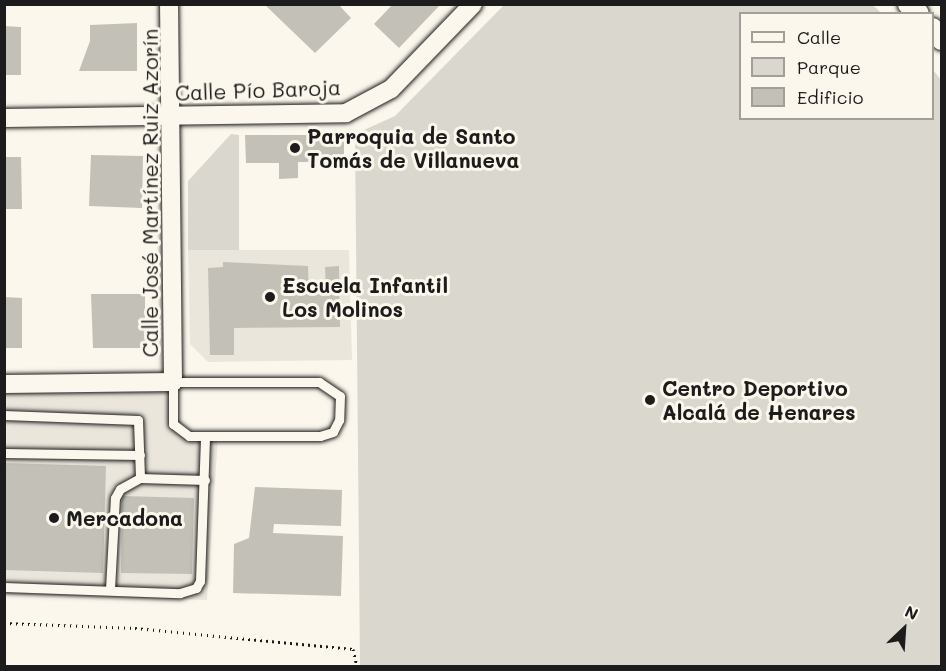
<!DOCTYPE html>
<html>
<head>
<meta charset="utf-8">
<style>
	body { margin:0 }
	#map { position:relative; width:946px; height:671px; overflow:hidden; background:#fbf7ec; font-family:Mali,sans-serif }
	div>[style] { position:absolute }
	.built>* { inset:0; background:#eae6dc }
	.green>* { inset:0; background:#dad7ce }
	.building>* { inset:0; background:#c3c0b8 }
	.path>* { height:3px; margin-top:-1.5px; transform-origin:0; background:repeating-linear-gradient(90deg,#1c1c1c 0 1.5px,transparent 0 6px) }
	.roads { filter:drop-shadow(0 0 2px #1c1c1c) drop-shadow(0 0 2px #1c1c1c) }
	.service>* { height:9px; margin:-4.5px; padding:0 4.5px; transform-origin:4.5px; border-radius:4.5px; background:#fbf7ec }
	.minor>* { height:18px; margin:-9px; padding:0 9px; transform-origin:9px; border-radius:9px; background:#fbf7ec }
	.tertiary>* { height:22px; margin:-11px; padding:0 11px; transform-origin:11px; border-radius:11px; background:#fbf7ec }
	.dots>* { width:16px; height:16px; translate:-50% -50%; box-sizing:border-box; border:3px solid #fbf7ec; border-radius:50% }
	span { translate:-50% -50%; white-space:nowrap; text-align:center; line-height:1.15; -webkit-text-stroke:6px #fbf7ec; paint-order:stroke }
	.street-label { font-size:21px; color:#1c1c1c }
	.poi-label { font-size:21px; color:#1c1c1c; font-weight:700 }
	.left { translate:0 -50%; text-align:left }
	.frame { position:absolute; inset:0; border:6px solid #1c1c1c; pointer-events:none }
	.legend { position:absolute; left:739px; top:12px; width:195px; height:108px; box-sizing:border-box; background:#fbf7ec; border:2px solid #a29f99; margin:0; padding:8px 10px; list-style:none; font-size:18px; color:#1c1c1c }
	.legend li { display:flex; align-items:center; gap:12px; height:30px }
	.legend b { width:30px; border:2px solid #a29f99 }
	.north { position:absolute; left:874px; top:599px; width:60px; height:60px; -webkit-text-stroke:4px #fbf7ec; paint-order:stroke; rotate:25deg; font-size:16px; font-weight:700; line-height:24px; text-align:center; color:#1c1c1c }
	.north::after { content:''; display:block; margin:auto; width:21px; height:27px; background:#1c1c1c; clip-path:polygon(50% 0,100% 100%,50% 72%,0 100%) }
</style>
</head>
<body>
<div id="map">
	<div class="built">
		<i style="clip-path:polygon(188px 250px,349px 250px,352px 360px,208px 362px,190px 344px)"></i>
		<i style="clip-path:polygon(173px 382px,173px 424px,179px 432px,218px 437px,207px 600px,5px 594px,5px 384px)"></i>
	</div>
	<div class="green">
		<i style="clip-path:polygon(504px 5px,872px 4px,881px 13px,740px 14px,740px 118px,932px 118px,933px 70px,941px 80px,941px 666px,360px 666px,355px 134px,395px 116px)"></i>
		<i style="clip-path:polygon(231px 134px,239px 135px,239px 250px,188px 250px,188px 181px)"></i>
	</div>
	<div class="building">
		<i style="clip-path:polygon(264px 4px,338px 4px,351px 18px,315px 53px)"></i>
		<i style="clip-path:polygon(393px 4px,441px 4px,399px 48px,374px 24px)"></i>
		<i style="clip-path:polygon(137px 23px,137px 71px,79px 71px,90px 41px,90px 25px)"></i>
		<i style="clip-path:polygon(4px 26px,21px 27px,21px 75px,4px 75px)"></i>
		<i style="clip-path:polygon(245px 135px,344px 135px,344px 162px,298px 162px,298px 178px,279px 179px,279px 163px,246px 163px)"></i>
		<i style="clip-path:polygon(91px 155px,143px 156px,142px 208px,89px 206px)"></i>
		<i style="clip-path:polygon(4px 157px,21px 157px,22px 209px,4px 209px)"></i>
		<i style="clip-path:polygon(223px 262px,308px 266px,309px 294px,326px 293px,325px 267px,339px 266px,340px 327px,234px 328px,234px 355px,210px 355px,208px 268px,223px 267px)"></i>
		<i style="clip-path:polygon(91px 294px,145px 294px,145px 348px,93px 348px)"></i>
		<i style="clip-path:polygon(4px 297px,22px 298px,22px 348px,4px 348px)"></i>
		<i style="clip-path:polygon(4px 463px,106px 466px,103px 573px,4px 570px)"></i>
		<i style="clip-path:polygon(255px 487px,342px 490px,341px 526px,274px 524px,273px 533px,343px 536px,341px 596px,233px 593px,234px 544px,249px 538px)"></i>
		<i style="clip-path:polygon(122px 496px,194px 498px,192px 574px,121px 573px)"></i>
	</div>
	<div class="path">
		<i style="left:4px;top:623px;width:131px;rotate:2.2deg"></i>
		<i style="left:135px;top:628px;width:219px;rotate:5.5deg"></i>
		<i style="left:353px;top:649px;width:17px;rotate:77deg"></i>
	</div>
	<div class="roads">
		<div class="service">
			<i style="left:173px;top:382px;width:146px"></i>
			<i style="left:319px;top:382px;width:25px;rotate:34deg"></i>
			<i style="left:340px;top:396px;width:24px;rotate:92deg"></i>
			<i style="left:339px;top:420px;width:13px;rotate:117deg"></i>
			<i style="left:333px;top:432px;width:14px;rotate:163deg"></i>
			<i style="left:320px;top:436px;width:131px;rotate:180deg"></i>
			<i style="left:189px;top:436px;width:20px;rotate:-143deg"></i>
			<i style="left:173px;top:424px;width:42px;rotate:-90deg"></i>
			<i style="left:4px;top:415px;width:134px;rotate:2.1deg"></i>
			<i style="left:138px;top:420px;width:58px;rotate:88deg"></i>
			<i style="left:4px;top:453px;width:136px;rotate:0.8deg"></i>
			<i style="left:4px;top:587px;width:176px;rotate:2deg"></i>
			<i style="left:180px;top:593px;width:17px;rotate:-17deg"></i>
			<i style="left:196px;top:588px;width:8px;rotate:-60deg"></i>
			<i style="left:200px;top:581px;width:144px;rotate:-88deg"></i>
			<i style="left:110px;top:589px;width:91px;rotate:-86.9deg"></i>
			<i style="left:115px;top:498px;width:10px;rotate:-61deg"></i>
			<i style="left:120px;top:489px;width:23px;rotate:-29deg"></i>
			<i style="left:140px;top:478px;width:65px;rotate:1.8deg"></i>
		</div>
		<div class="minor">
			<i style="left:4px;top:118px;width:342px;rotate:-0.8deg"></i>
			<i style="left:346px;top:113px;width:51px;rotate:-28.1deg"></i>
			<i style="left:391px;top:89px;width:118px;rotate:-46deg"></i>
			<i style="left:4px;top:384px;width:169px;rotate:-0.7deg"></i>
			<i style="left:173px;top:382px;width:378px;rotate:-90.6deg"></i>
		</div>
		<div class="tertiary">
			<i style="left:909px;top:4px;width:13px;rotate:48deg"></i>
			<i style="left:932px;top:29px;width:14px;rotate:45deg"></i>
		</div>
	</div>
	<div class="dots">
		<i style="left:295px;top:148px;background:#1c1c1c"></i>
		<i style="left:270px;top:297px;background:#1c1c1c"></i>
		<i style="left:650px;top:400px;background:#1c1c1c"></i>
		<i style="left:54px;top:518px;background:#1c1c1c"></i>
	</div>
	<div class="street-label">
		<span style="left:258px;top:90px;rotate:-2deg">Calle Pío Baroja</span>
		<span style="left:150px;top:193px;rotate:-90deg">Calle José Martínez Ruiz Azorín</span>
	</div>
	<div class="poi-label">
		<span class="left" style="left:307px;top:148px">Parroquia de Santo<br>Tomás de Villanueva</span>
		<span class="left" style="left:282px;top:297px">Escuela Infantil<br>Los Molinos</span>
		<span class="left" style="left:662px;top:400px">Centro Deportivo<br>Alcalá de Henares</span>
		<span class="left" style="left:66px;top:518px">Mercadona</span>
	</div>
	<div class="frame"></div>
	<ul class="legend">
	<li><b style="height:8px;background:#fbf7ec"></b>Calle</li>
	<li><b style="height:16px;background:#dad7ce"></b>Parque</li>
	<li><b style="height:16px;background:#c3c0b8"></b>Edificio</li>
	</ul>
	<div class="north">N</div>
</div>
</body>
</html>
